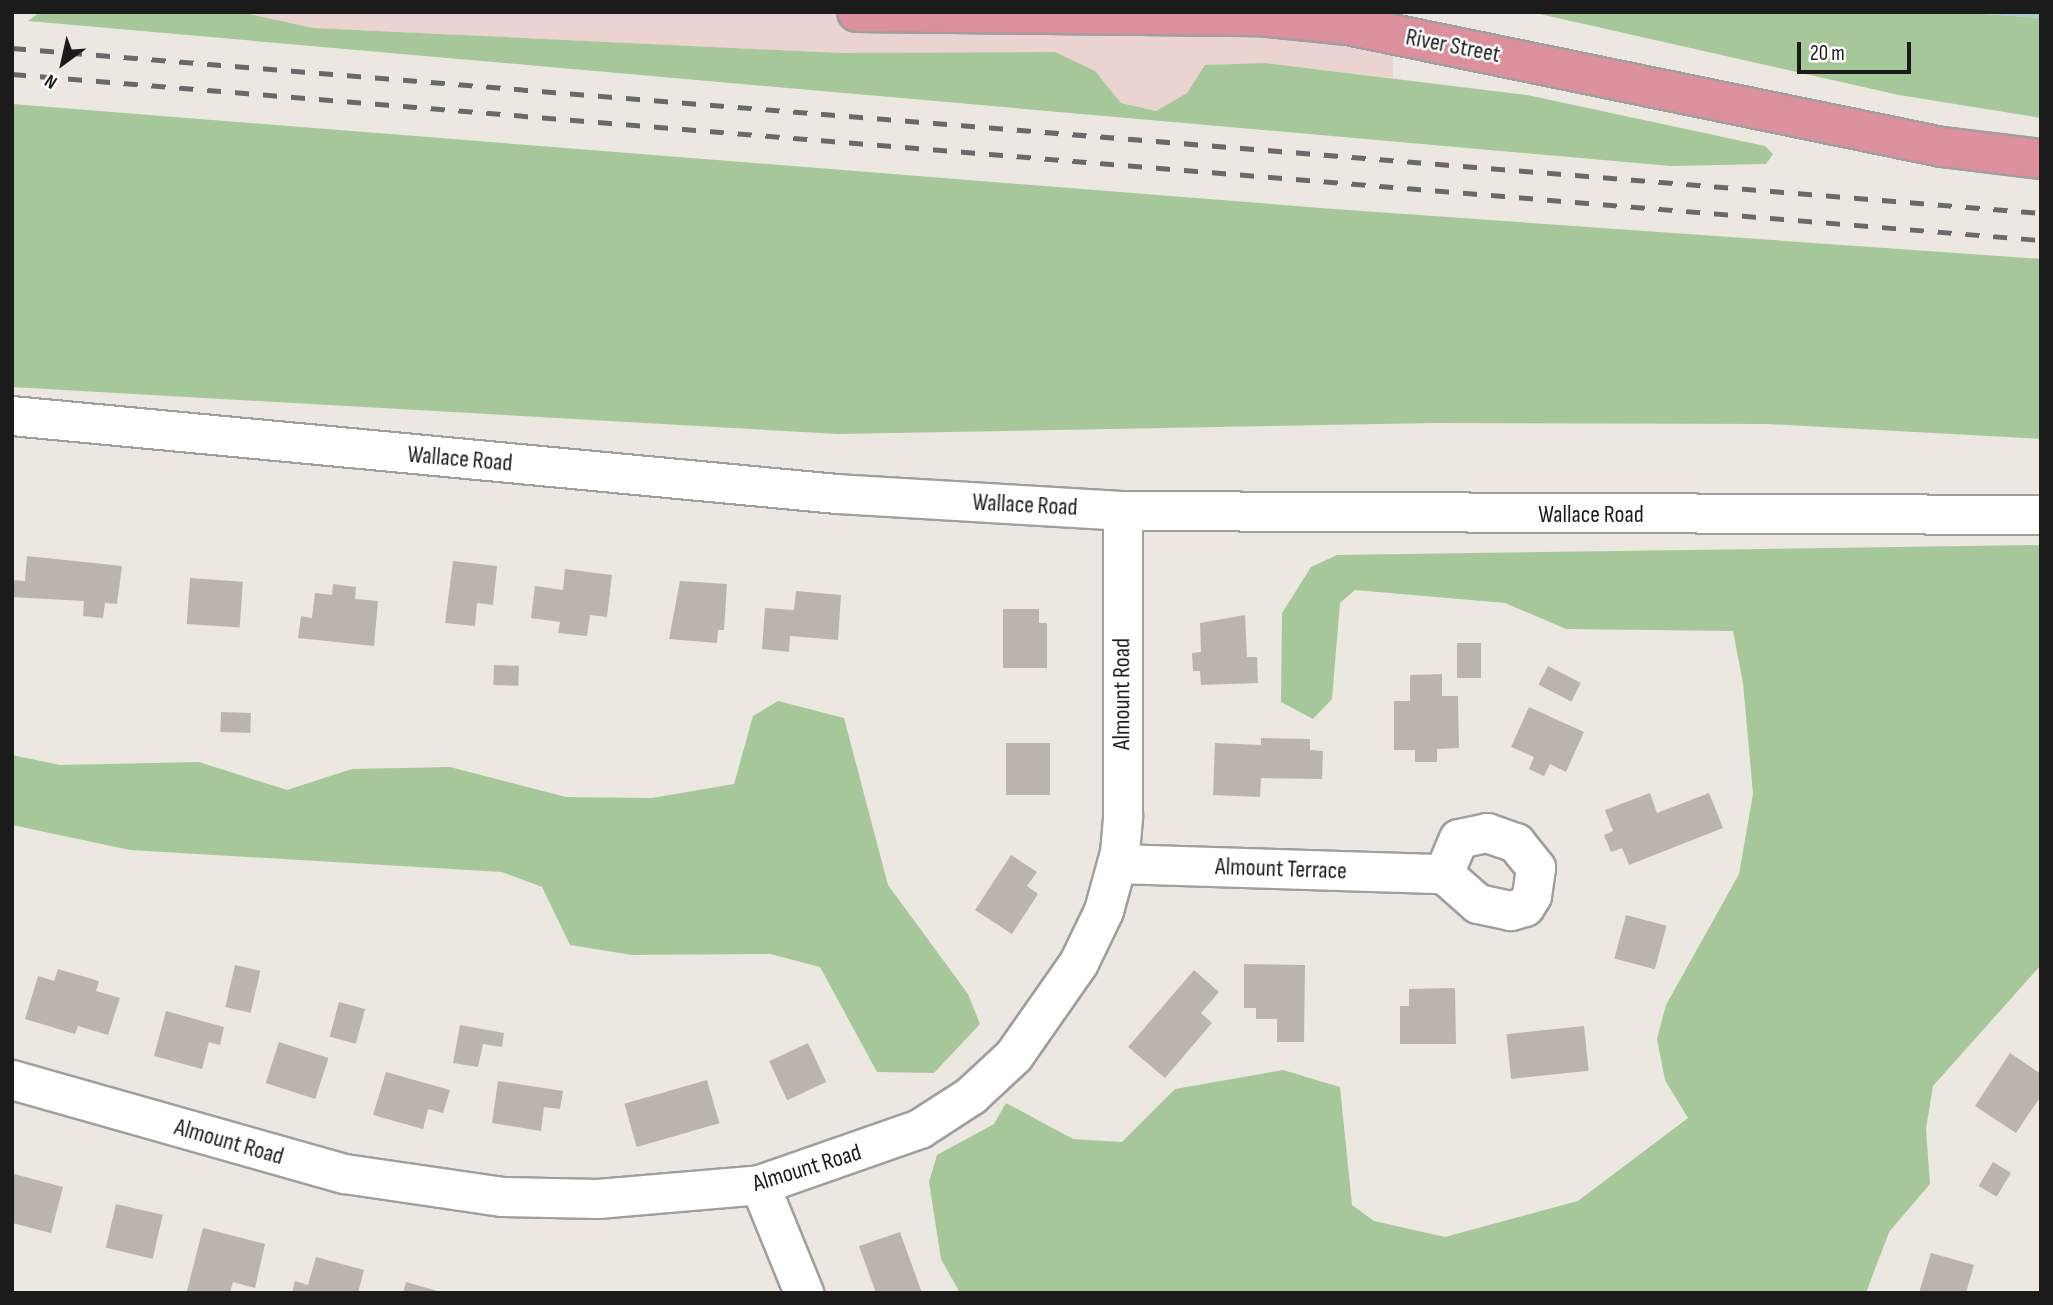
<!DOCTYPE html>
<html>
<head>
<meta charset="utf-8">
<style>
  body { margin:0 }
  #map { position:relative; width:2053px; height:1305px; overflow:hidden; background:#ece8e1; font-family:"Sofia Sans Condensed",sans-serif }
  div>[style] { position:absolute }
  .commercial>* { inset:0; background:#ebd3d1 }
  .forest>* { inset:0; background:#a6c79a }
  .water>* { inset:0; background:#a5cad5 }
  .building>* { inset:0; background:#bbb4ae; transform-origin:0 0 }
  .roads { filter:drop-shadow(2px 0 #9f9f9f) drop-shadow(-2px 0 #9f9f9f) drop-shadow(0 2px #9f9f9f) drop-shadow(0 -2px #9f9f9f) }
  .minor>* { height:38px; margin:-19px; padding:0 19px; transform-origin:19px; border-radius:19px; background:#fff }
  .highway>* { height:38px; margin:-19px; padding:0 19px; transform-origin:19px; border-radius:19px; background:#dc8f9d }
  .rail>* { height:5px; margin-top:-2.5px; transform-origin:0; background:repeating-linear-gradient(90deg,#696969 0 14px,transparent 0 28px) }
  span { translate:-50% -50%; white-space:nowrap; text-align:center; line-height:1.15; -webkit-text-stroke:5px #fff; paint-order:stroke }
  .street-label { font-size:24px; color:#1b1b1b }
  .frame { position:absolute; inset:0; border:14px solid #1b1b1b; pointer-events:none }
  .north { position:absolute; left:28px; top:28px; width:70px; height:70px; -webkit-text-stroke:5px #fff; paint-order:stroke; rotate:213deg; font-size:19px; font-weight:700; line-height:28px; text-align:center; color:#1b1b1b }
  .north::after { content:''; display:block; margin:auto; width:24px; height:32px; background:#1b1b1b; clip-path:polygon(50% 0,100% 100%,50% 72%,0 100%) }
  .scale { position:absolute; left:1797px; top:42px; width:114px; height:32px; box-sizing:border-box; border:4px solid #1b1b1b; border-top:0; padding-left:9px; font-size:21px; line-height:24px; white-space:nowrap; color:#1b1b1b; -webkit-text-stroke:5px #fff; paint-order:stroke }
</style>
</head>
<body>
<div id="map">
  <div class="commercial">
    <div style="clip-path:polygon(240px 12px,1393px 12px,1393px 78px,1265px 63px,1206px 65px,1187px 93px,1156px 111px,1121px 103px,1095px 71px,1055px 52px,840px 53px,313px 28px)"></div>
  </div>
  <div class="forest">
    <div style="clip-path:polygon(40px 12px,240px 12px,313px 28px,840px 53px,1055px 52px,1095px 71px,1121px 103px,1156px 111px,1187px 93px,1205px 65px,1265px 63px,1527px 95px,1765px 146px,1773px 154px,1766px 164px,1671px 166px,28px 21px)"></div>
    <div style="clip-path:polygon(1531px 12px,1956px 12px,2041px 18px,2041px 118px,1899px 95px)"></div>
    <div style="clip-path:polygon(12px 104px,1334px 209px,2041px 259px,2041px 439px,1768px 424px,1434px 423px,838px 434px,12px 387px)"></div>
    <div style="clip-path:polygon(2041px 545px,2041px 965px,1933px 1086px,1926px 1129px,1930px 1184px,1889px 1232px,1866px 1293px,960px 1293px,941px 1259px,929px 1182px,937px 1155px,994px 1124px,1006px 1103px,1073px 1139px,1122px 1142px,1175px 1089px,1283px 1070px,1340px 1087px,1352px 1205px,1374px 1221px,1445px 1237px,1578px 1201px,1688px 1118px,1665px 1080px,1657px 1039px,1666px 1005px,1739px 874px,1753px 794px,1743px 683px,1733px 631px,1566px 629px,1505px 603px,1355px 590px,1340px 603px,1332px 699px,1313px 719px,1281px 702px,1282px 613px,1311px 567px,1337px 555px)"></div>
    <div style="clip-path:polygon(778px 701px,844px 718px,888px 885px,968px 994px,980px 1024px,934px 1073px,877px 1072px,820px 967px,770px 954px,632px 955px,570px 945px,542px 887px,502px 872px,130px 850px,12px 825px,12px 755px,60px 765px,199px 762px,287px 790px,352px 769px,450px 767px,566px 797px,652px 798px,734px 784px,753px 716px)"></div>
  </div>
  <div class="water">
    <div style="clip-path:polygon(1956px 12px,2041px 12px,2041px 18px)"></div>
  </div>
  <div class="building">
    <div style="clip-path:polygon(27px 556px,122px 566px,117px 604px,105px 603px,103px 618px,83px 616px,84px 601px,12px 597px,12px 580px,25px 581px)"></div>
    <div style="clip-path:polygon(453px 561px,497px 566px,493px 605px,477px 603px,475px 626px,445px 623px)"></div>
    <div style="clip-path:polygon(565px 569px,612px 575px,607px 617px,590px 615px,587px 636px,558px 633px,560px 622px,531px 618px,535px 586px,563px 590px)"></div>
    <div style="left:190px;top:578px;width:53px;height:46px;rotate:4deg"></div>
    <div style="clip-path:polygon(680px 581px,727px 584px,724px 630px,718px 630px,717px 643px,669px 639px)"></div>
    <div style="clip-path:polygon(333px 584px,356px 587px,355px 599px,378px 601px,374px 646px,298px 638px,301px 616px,312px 618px,315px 593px,332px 595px)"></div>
    <div style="clip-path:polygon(796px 591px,841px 595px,838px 640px,790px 636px,789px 652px,762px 649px,765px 608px,794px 610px)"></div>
    <div style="clip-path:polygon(1003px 609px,1039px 609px,1039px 623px,1047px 623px,1047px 668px,1003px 668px)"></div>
    <div style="clip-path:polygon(1245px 615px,1247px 657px,1257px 657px,1258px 683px,1201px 685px,1200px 671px,1193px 671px,1192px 653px,1201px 652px,1200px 623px)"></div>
    <div style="left:1457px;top:643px;width:24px;height:35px"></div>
    <div style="left:494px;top:665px;width:25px;height:20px;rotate:2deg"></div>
    <div style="left:1548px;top:666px;width:37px;height:21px;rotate:27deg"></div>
    <div style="clip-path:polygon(1442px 674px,1442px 696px,1458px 696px,1459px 748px,1437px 749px,1437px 762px,1415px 762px,1415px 750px,1394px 750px,1394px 701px,1410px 701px,1410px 675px)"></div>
    <div style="clip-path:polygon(1529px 707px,1584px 732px,1566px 772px,1550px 764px,1544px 776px,1529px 769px,1534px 757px,1511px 747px)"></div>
    <div style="left:221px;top:712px;width:30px;height:20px;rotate:2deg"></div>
    <div style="clip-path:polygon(1261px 738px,1310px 739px,1310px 750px,1323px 751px,1322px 779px,1261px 778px,1260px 797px,1213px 795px,1215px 743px,1261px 745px)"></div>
    <div style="left:1006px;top:743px;width:44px;height:52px"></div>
    <div style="clip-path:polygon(1650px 793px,1657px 813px,1709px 793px,1723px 828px,1629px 865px,1622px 848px,1611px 852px,1604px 835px,1613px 831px,1605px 810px)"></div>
    <div style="clip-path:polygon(1011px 855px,1037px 872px,1027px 886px,1038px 894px,1012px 934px,975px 910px)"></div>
    <div style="left:1626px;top:915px;width:42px;height:45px;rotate:15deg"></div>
    <div style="clip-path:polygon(1244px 964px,1305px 965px,1304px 1042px,1277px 1042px,1277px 1019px,1256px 1019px,1256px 1008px,1244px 1008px)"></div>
    <div style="left:235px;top:965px;width:26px;height:43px;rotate:13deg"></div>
    <div style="clip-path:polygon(58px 969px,99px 981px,96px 991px,120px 998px,108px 1035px,78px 1026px,75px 1034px,25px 1019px,38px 976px,54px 981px)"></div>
    <div style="clip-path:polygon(1194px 970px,1219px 992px,1201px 1013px,1212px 1023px,1165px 1078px,1128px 1047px)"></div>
    <div style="clip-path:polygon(1455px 988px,1456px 1044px,1400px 1044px,1400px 1006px,1409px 1006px,1409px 989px)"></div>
    <div style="left:339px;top:1002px;width:27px;height:36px;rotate:15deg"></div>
    <div style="clip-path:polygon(166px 1011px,224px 1027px,220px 1045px,209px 1042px,202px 1069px,154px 1056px)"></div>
    <div style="clip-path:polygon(460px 1025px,504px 1033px,502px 1047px,483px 1044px,478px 1067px,453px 1063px)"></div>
    <div style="left:1584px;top:1026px;width:45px;height:78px;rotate:84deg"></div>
    <div style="left:279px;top:1042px;width:52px;height:43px;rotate:18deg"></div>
    <div style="left:808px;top:1043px;width:43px;height:43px;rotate:65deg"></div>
    <div style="clip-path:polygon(2010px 1053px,2041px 1074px,2041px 1096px,2016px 1133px,1975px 1106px)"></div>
    <div style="clip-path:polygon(386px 1072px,450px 1090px,443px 1113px,428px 1109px,423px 1129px,373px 1115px)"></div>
    <div style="left:707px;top:1080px;width:45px;height:86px;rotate:74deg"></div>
    <div style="clip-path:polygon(498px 1081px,563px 1091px,560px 1109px,544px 1107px,541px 1131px,492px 1123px)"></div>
    <div style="left:1993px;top:1162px;width:21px;height:28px;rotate:31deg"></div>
    <div style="clip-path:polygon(14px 1174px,63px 1187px,51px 1233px,12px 1223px)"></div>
    <div style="left:116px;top:1204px;width:48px;height:45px;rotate:13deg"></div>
    <div style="clip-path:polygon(203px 1228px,265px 1244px,255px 1288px,233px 1282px,230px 1293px,187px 1291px)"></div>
    <div style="clip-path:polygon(900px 1232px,922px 1293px,876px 1293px,859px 1246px)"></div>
    <div style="clip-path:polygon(1931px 1253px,1974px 1265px,1966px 1293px,1919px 1293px)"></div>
    <div style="clip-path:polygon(316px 1257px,364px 1270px,358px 1293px,292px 1293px,295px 1281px,308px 1285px)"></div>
    <div style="clip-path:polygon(406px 1282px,441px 1292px,440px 1293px,403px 1293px)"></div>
  </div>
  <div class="roads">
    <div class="minor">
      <div style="left:12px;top:416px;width:829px;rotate:5.4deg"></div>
      <div style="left:837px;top:494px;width:287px;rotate:3.4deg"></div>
      <div style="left:1123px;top:511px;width:918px;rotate:0.25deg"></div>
      <div style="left:1117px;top:864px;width:327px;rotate:1.8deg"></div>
      <div style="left:1444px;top:874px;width:38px;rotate:-67deg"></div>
      <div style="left:1459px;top:839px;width:29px;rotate:-12deg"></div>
      <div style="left:1487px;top:833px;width:31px;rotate:19deg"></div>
      <div style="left:1516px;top:843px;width:32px;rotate:51deg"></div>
      <div style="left:1536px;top:868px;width:28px;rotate:98deg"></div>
      <div style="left:1532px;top:896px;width:13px;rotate:122deg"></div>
      <div style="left:1525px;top:907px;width:15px;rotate:164deg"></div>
      <div style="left:1511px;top:911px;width:34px;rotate:-168deg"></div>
      <div style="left:1478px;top:904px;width:45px;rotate:-138.6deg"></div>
      <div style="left:12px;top:1080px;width:346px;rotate:15.8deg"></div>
      <div style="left:345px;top:1174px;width:160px;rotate:8.3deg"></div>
      <div style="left:503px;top:1197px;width:95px;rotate:1.2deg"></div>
      <div style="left:598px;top:1199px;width:163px;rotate:-4.9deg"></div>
      <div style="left:760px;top:1185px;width:170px;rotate:-19.3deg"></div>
      <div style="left:920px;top:1129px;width:61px;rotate:-32.9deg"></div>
      <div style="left:971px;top:1096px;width:59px;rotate:-42.9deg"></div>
      <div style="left:1014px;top:1056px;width:113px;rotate:-55deg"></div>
      <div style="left:1079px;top:963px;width:58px;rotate:-64.3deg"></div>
      <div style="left:1104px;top:911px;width:60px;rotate:-74.6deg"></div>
      <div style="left:1120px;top:853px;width:38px;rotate:-85deg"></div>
      <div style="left:1123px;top:815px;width:304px;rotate:-90deg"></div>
      <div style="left:760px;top:1185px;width:117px;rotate:67.8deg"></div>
    </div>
    <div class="highway">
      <div style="left:857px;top:12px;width:402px;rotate:0.6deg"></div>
      <div style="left:1259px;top:16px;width:89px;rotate:5.8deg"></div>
      <div style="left:1348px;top:25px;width:606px;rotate:11.61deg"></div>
      <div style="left:1942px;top:147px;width:100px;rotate:6.9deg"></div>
    </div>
  </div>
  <div class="rail">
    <div style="left:12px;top:48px;width:2036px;rotate:4.65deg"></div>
    <div style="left:12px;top:74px;width:2036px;rotate:4.68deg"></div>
  </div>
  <div class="street-label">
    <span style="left:1453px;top:46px;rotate:11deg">River Street</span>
    <span style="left:460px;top:459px;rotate:5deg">Wallace Road</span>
    <span style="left:1025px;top:505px;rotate:3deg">Wallace Road</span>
    <span style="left:1591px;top:515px">Wallace Road</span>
    <span style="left:1122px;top:694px;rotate:-90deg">Almount Road</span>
    <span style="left:1281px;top:869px;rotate:2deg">Almount Terrace</span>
    <span style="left:229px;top:1142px;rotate:16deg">Almount Road</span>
    <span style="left:807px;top:1168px;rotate:-17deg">Almount Road</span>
  </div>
  <div class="frame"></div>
  <div class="north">N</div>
  <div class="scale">20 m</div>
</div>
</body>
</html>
